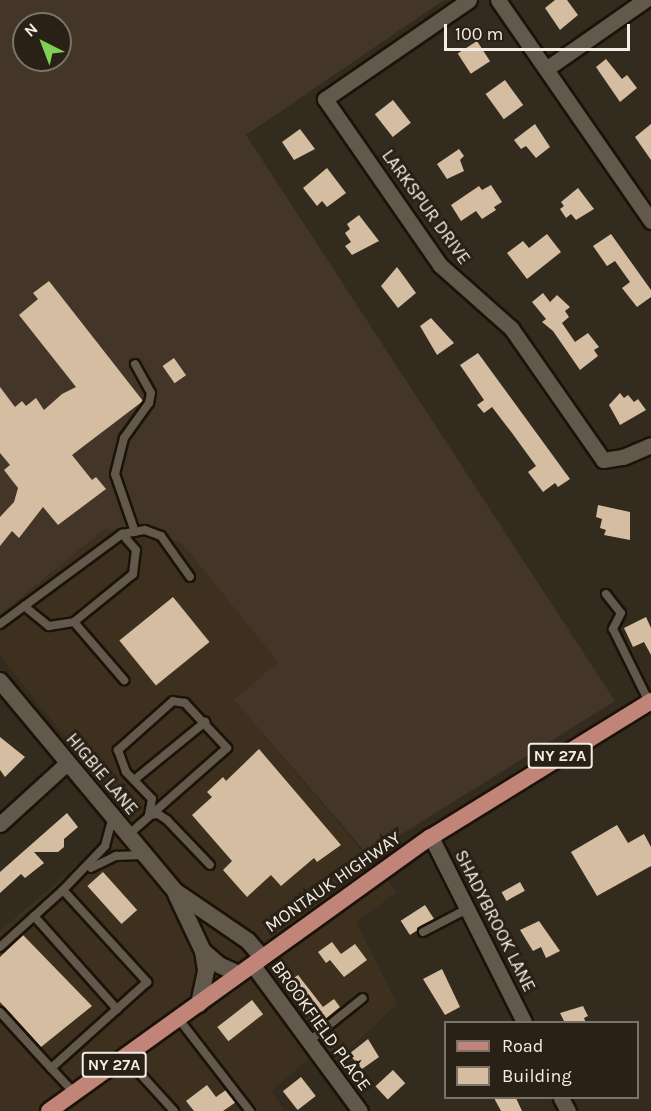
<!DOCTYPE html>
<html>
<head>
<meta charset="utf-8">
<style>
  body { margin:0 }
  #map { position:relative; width:651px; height:1111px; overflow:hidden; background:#342b1f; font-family:Karla,sans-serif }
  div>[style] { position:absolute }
  .built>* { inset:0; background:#3e301f }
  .education>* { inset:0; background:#433528 }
  .building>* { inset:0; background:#d4bda1; transform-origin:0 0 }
  .roads { filter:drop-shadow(2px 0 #1b1308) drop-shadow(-2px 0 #1b1308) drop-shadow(0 2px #1b1308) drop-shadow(0 -2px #1b1308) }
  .service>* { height:8px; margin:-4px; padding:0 4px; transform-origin:4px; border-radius:4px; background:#62584b }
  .minor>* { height:15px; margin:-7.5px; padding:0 7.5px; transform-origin:7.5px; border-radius:7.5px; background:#62584b }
  .secondary>* { height:16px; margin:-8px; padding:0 8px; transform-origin:8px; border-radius:8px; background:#62584b }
  .primary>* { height:16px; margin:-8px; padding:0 8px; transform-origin:8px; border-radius:8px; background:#c08479 }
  span { translate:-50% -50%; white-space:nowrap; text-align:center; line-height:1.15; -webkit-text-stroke:6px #2a2116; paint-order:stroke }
  .shield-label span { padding:2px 4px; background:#2a2116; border:2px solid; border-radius:4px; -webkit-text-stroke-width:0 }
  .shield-label { font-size:16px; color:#f4ede6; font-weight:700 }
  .street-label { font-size:18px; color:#f4ede6 }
  .legend { position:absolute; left:444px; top:1021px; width:195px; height:78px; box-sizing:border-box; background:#2a2116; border:2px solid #7b7369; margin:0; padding:8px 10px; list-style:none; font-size:18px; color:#f4ede6 }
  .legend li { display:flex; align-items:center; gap:12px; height:30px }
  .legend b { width:30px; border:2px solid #7b7369 }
  .north { position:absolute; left:12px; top:12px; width:60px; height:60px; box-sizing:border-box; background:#2a2116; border:2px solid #7b7369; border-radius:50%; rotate:318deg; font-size:16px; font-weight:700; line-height:24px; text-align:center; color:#f4ede6 }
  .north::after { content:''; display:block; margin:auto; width:21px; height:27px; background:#7dd154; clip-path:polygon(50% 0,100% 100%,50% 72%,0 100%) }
  .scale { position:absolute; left:444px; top:24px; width:186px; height:27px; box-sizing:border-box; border:3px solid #f4ede6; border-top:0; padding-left:8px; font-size:18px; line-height:21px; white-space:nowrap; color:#f4ede6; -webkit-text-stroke:4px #2a2116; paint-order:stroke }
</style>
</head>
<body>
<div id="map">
  <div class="built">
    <div style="clip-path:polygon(105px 529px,181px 542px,279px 662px,234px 700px,397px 892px,356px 922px,397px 1004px,332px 1065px,320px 1049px,271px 1091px,285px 1111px,0 1111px,0 931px,135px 815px,99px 779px,0 656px,0 615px)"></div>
  </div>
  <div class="education">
    <div style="clip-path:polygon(evenodd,0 0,444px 0,246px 135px,615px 701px,368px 855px,234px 700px,278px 662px,181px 542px,105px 529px,0 615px,0 0,24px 24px,60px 24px,60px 60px,24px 60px,24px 24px)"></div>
  </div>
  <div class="building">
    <div style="clip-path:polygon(555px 0,567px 0,578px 15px,560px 30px,545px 8px)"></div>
    <div style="left:477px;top:41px;width:24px;height:23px;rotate:57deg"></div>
    <div style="clip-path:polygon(606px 59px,622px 79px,627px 75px,637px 88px,620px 102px,596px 67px)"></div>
    <div style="left:505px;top:80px;width:31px;height:24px;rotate:54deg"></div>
    <div style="left:393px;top:100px;width:29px;height:23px;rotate:52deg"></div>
    <div style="clip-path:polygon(535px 124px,550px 147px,536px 158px,526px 146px,521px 149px,514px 140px)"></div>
    <div style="clip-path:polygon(651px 124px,651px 160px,635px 137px)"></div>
    <div style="clip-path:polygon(300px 129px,315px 149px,294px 160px,282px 142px)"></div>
    <div style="clip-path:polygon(459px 149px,464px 156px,460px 160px,464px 171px,447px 179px,437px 164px)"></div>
    <div style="clip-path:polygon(327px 168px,346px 193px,327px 207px,322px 201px,317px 206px,303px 188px)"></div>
    <div style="clip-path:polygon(491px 185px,502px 202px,494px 207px,496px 210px,482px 219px,476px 211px,461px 221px,451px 205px,479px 186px,482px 190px)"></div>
    <div style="clip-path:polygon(578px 188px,594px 209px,576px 220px,571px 214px,566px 218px,560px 209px,564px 206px,561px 202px)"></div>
    <div style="clip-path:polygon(359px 215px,379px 241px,352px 255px,345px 246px,351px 242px,345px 233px,350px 229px,347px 224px)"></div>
    <div style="clip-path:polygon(547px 234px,561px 252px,527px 279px,507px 253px,523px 241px,529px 248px)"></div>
    <div style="clip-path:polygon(611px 234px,651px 290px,651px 297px,637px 307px,622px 288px,630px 282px,615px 261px,607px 266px,593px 246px)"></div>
    <div style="clip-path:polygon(397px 267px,416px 293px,398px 308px,381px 286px)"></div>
    <div style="clip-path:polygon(49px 281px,143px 401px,72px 455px,92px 480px,96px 477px,106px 489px,58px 525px,43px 507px,19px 538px,12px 531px,0 546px,0 517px,14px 502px,18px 488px,4px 470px,10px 465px,0 453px,0 387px,15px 407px,22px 401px,26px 406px,36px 398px,44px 410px,62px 394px,76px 387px,19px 315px,38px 299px,33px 293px)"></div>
    <div style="clip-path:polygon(543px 293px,550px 302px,557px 295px,570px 307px,565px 311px,569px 317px,562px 323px,575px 342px,588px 333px,599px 347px,594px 350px,598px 356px,580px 370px,553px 331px,542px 322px,546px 319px,532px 302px)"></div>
    <div style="clip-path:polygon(431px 318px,454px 343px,437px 355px,420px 326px)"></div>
    <div style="clip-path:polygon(478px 353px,570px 479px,558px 487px,555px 483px,543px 492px,528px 472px,536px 466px,512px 433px,492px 407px,484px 413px,477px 405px,484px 400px,460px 365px)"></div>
    <div style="left:174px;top:358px;width:21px;height:14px;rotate:55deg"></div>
    <div style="clip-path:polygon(620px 393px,624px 398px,628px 395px,634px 402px,638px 399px,646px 410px,620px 425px,609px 405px)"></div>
    <div style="clip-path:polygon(598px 505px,630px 512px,630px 540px,604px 535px,606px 530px,600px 528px,602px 519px,596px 517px)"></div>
    <div style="left:173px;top:597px;width:58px;height:69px;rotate:51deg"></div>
    <div style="clip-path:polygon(646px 617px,651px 628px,651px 655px,644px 642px,633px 647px,624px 628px)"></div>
    <div style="clip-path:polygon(0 737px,25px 757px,5px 777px,0 770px)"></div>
    <div style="clip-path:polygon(259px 749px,341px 845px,317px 862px,314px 858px,281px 886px,271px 875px,247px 897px,223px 870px,232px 861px,192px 815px,212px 797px,207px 792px,223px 777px,226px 781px)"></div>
    <div style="clip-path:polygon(67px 813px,78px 827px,64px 839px,64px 847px,58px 852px,34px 852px,44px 863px,25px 878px,21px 874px,0 893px,0 872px)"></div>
    <div style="clip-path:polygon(617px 825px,628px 843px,644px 834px,651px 847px,651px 866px,597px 896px,571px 852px)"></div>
    <div style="left:103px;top:872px;width:51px;height:21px;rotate:48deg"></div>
    <div style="left:520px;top:882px;width:10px;height:21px;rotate:61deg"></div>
    <div style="left:425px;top:905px;width:17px;height:29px;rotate:57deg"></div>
    <div style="clip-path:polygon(539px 921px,560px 951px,546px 958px,541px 947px,533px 951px,520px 930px)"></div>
    <div style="clip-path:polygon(23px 935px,92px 1006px,41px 1047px,0 1002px,0 957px)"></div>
    <div style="clip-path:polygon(332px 942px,341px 954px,355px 944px,367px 960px,344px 977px,330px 960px,326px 963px,318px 952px)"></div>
    <div style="clip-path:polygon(442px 969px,460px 1007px,445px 1015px,423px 979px)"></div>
    <div style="clip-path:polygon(298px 975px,323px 1007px,334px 999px,340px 1007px,318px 1025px,286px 984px)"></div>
    <div style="left:252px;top:1000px;width:18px;height:44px;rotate:52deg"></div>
    <div style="clip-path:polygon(583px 1006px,588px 1016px,584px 1018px,586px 1023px,565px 1023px,560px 1013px)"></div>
    <div style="clip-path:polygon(368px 1039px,379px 1057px,362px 1069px,349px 1054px)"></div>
    <div style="left:393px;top:1070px;width:18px;height:24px;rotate:47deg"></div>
    <div style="left:301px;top:1077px;width:24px;height:23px;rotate:52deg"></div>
    <div style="clip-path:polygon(207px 1085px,216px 1097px,226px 1090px,236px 1102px,223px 1111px,194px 1111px,186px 1101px)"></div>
    <div style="clip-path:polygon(494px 1098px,516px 1098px,522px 1111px,501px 1111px)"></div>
  </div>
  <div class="roads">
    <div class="service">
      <div style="left:135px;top:532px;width:61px;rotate:-109deg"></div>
      <div style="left:115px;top:474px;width:37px;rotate:-76deg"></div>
      <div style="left:124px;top:438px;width:43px;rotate:-54.5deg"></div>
      <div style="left:149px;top:403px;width:10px;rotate:-79deg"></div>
      <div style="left:151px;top:393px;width:33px;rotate:-119deg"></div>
      <div style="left:606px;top:594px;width:24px;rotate:52deg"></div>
      <div style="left:621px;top:613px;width:18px;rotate:117deg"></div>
      <div style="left:613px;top:629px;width:81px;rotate:63.7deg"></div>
      <div style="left:24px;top:606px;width:32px;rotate:39deg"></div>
      <div style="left:49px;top:626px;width:25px;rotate:-9deg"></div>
      <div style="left:74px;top:622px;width:76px;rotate:-39.1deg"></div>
      <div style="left:133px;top:574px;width:24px;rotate:-83deg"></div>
      <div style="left:136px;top:550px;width:21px;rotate:-131deg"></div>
      <div style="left:74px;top:622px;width:77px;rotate:49.2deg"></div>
      <div style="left:0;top:624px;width:152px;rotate:-36.4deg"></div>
      <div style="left:122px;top:534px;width:23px;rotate:-10deg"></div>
      <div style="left:145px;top:530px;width:17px;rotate:21deg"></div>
      <div style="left:161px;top:536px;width:50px;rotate:54.7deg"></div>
      <div style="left:134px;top:780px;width:92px;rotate:-39.2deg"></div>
      <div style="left:150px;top:815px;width:8px;rotate:-7deg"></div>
      <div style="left:158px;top:814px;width:11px;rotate:34deg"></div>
      <div style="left:167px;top:820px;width:62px;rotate:46.3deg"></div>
      <div style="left:128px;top:835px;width:132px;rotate:-41.3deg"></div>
      <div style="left:227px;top:748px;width:62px;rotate:-133deg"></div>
      <div style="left:185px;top:703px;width:12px;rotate:-171deg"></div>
      <div style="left:173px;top:701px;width:74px;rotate:138.3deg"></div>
      <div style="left:118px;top:750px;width:23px;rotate:70deg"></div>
      <div style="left:126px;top:772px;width:37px;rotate:46deg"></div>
      <div style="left:152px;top:799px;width:16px;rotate:101deg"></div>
      <div style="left:91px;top:868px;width:28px;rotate:-26deg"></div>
      <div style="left:116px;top:856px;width:26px;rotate:-2deg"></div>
      <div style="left:63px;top:890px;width:61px;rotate:-46.3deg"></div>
      <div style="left:105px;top:846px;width:28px;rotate:-75deg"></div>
      <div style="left:34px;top:916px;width:125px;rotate:48.3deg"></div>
      <div style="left:423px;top:932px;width:50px;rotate:-27.6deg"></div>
      <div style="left:0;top:947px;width:85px;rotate:-42.1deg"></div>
      <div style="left:63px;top:890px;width:125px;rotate:47.6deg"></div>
      <div style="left:147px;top:982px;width:129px;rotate:138.1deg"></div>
      <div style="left:51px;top:1068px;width:34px;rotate:47deg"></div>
      <div style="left:0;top:1012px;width:76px;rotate:47.7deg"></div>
      <div style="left:178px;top:1018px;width:118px;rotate:52.3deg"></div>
      <div style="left:308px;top:1042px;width:70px;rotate:-38.7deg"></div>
      <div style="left:125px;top:1057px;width:73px;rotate:47.8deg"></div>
    </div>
    <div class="minor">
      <div style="left:469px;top:0;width:175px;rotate:145.5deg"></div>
      <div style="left:325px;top:99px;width:202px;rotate:55.3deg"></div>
      <div style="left:440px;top:265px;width:95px;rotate:41.6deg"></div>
      <div style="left:511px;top:328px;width:161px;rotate:55.1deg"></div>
      <div style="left:603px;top:460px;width:20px;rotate:-9deg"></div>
      <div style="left:623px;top:457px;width:30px;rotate:-23deg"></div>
      <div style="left:498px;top:0;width:269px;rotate:55.3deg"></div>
      <div style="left:546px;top:69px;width:121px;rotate:-34.9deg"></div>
      <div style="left:0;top:824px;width:91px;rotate:-42.3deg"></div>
      <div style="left:431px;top:837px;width:207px;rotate:63.3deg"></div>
      <div style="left:252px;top:964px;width:182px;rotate:53.7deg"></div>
      <div style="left:561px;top:1098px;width:15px;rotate:62deg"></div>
    </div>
    <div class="secondary">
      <div style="left:0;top:681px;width:273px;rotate:50.2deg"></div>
      <div style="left:175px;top:891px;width:88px;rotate:34.4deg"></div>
      <div style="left:248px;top:941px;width:21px;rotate:49deg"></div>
      <div style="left:176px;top:894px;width:63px;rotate:64.7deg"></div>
      <div style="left:203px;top:951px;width:20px;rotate:81deg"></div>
      <div style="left:206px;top:971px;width:34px;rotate:102deg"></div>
      <div style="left:203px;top:951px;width:21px;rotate:41deg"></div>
      <div style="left:219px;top:965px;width:22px;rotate:24deg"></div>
    </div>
    <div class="primary">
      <div style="left:49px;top:1111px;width:470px;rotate:-35.7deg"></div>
      <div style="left:431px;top:837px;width:259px;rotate:-31.7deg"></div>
    </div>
  </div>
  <div class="shield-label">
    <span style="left:560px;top:756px">NY 27A</span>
    <span style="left:114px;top:1065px">NY 27A</span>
  </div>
  <div class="street-label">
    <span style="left:426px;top:207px;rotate:54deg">LARKSPUR DRIVE</span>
    <span style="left:102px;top:774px;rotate:50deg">HIGBIE LANE</span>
    <span style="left:333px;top:882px;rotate:-35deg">MONTAUK HIGHWAY</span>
    <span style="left:495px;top:921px;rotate:63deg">SHADYBROOK LANE</span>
    <span style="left:321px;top:1026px;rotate:54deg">BROOKFIELD PLACE</span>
  </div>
  <ul class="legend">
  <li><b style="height:8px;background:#c08479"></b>Road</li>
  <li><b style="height:16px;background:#d4bda1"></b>Building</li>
  </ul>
  <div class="north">N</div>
  <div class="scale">100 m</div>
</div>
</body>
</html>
